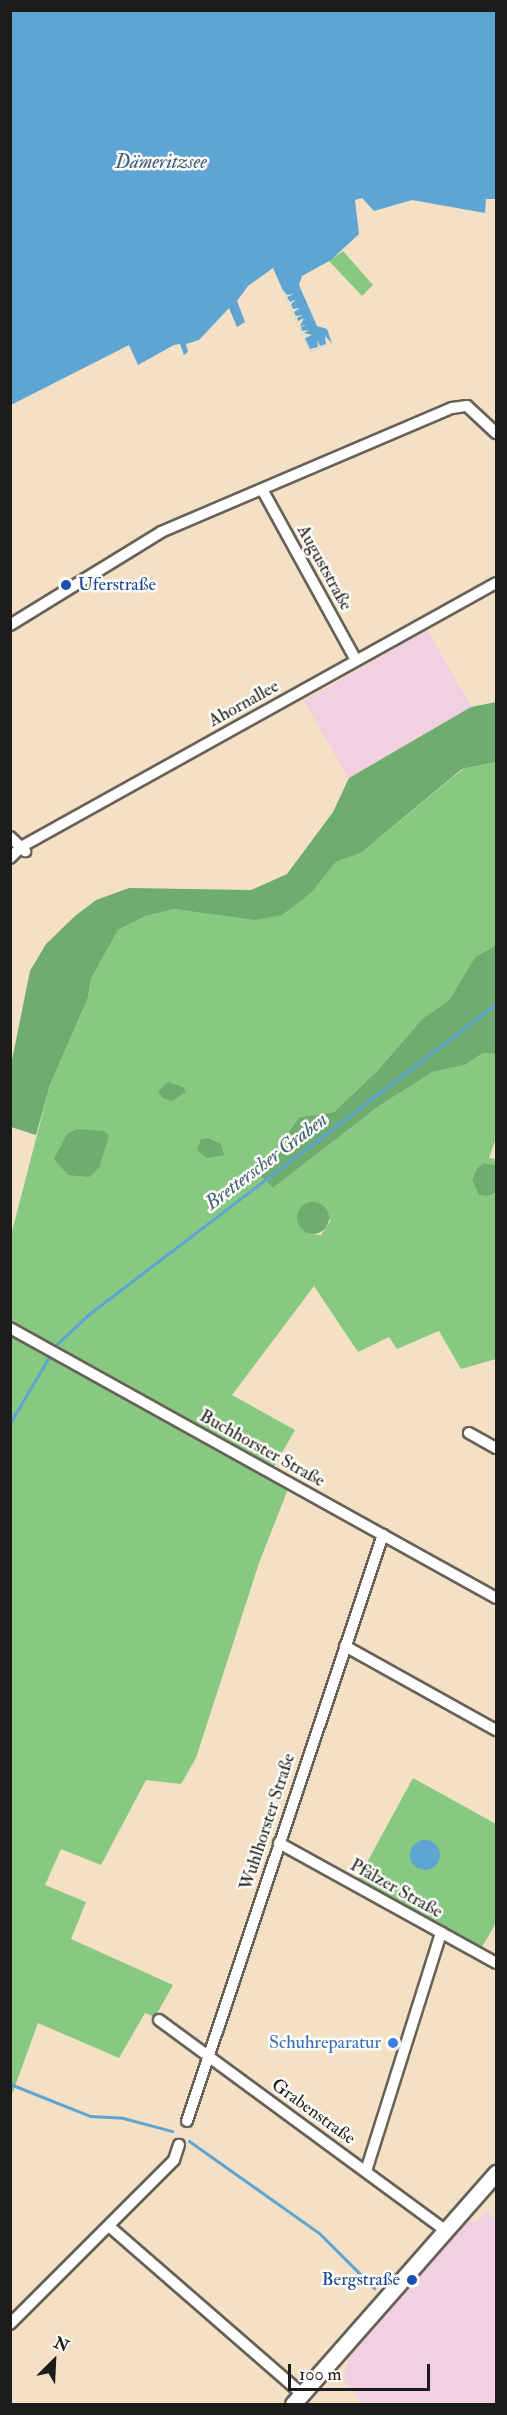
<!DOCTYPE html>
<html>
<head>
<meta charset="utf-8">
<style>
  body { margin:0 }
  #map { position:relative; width:507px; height:2415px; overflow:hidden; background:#f3e0c5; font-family:"IM FELL Double Pica",serif }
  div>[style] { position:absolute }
  .built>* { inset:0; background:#f2cfe1; transform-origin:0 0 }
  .green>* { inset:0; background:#88c981 }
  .forest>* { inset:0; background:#6ead6f }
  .round { border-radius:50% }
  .water>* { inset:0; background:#5ea5d4 }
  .pier>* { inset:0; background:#f3e0c5 }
  .stream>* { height:3px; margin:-1.5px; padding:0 1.5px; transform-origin:1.5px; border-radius:1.5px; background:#5ea5d4 }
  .roads { filter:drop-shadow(2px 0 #676157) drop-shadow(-2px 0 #676157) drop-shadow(0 2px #676157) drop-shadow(0 -2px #676157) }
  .minor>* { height:10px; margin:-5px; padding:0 5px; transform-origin:5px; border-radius:5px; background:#fff }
  .secondary>* { height:15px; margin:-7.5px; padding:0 7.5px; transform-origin:7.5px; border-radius:7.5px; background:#fff }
  .dots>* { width:16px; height:16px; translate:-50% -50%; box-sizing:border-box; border:3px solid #fdfcf7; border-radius:50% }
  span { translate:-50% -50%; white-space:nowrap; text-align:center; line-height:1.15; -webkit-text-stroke:5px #fdfcf7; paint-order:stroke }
  .street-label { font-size:18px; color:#1c1c1c }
  .transit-label { font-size:18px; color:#164399 }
  .left { translate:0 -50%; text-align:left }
  .right { translate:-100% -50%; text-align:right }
  .shop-label { font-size:18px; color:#366cbe }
  .water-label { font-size:20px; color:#3d6078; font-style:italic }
  .frame { position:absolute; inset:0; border:12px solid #1c1c1c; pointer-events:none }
  .north { position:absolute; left:24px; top:2331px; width:60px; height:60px; -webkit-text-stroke:4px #fdfcf7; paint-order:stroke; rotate:24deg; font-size:16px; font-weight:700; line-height:24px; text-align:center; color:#1c1c1c }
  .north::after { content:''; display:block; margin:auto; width:21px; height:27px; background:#1c1c1c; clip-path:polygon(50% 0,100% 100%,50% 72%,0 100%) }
  .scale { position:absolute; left:288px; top:2364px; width:142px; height:27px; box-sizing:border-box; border:3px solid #1c1c1c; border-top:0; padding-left:8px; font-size:18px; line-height:21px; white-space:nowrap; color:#1c1c1c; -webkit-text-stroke:4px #fdfcf7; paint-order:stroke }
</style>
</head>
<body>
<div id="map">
  <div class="built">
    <div style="left:427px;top:630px;width:89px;height:142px;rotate:60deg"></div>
    <div style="clip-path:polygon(486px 2211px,496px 2220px,496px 2404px,363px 2404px,344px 2380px,349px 2353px,470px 2219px,474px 2223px)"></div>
  </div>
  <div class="green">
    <div style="clip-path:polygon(343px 251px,373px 285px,362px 296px,329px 261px)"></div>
    <div style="clip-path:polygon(evenodd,496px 762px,496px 945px,475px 957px,449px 1000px,422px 1019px,378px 1070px,334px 1112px,299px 1117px,273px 1155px,253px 1169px,273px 1188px,379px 1106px,433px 1072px,465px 1065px,483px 1053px,496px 1054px,496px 1138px,489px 1158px,496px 1159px,496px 1165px,486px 1163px,477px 1168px,472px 1179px,488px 1196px,496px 1193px,496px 1359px,461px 1369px,439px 1331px,397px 1349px,389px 1337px,358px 1352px,314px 1286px,232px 1395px,295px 1430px,268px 1477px,288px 1489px,259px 1563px,196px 1758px,181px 1784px,146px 1780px,101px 1865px,61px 1849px,45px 1885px,86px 1902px,71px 1939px,173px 1985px,155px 2017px,145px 2013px,119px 2058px,38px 2023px,11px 2097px,10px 1341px,17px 1331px,11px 1327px,10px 1239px,50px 1085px,88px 998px,91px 979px,118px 930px,146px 916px,175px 909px,209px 911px,312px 892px,336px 862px,361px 853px,463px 769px,496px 762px,298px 1219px,331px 1220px,321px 1235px,309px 1234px,298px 1219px)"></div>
    <div style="clip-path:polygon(413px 1778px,496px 1824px,496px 1923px,482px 1947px,358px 1879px)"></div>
  </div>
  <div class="forest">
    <div style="clip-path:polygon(496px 702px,496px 762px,462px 769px,361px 853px,336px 862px,312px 892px,282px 915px,255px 920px,175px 909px,146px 916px,118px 930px,91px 979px,88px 998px,50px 1085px,36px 1135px,11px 1127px,11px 1065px,30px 971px,46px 944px,75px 916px,96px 900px,129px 888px,251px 890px,287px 874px,333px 812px,349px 778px,471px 707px)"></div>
    <div style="clip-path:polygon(496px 945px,496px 1054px,483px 1053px,465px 1065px,433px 1072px,379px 1106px,273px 1188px,253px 1169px,273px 1155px,299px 1117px,334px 1112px,378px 1070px,422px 1019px,449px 1000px,475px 957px)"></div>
    <div style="clip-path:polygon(168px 1082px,183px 1087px,186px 1092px,172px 1101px,163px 1098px,158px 1091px)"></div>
    <div style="clip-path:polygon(77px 1129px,104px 1131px,109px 1136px,99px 1168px,89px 1177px,68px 1175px,54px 1159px,67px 1134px)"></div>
    <div style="clip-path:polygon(208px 1138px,221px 1144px,224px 1155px,207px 1158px,197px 1150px,201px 1139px)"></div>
    <div style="clip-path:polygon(485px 1163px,496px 1165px,496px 1193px,488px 1196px,479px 1195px,472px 1179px,477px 1168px)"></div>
    <div class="round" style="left:297px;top:1202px;width:32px;height:32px"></div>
  </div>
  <div class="water">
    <div style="clip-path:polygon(11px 11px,496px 11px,496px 199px,486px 199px,485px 213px,412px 200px,374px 211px,362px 198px,355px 200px,359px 234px,331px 260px,302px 276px,299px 285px,317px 326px,327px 329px,332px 343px,310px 352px,273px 268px,248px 286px,237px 301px,245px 322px,237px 327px,229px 308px,199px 340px,186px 344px,188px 352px,184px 355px,180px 344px,174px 345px,138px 365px,129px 345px,11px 405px)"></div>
    <div class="round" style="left:410px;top:1840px;width:30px;height:30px"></div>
  </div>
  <div class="pier">
    <div style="clip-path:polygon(282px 289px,287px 295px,294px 294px,287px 297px,290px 302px,296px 300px,291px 304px,293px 309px,300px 308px,294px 312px,296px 316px,303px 315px,297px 318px,298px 321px,304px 318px,300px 326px,307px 325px,301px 327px,302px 331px,309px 330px,304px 333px,312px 335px,305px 338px,310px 349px,318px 347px,317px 340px,320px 346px,326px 344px,325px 336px,332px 343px,310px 352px)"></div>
  </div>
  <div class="stream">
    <div style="left:56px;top:1345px;width:45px;rotate:-43.2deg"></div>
    <div style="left:89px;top:1314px;width:512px;rotate:-37.3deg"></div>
    <div style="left:10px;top:1423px;width:77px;rotate:-59.4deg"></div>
    <div style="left:10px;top:2084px;width:86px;rotate:21.8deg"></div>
    <div style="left:90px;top:2116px;width:33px;rotate:3deg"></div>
    <div style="left:123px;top:2118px;width:51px;rotate:14.9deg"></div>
    <div style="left:189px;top:2141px;width:159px;rotate:35.3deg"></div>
    <div style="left:319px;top:2233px;width:78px;rotate:45deg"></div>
  </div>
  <div class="roads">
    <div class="minor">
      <div style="left:263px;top:491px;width:193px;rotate:61.2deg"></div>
      <div style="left:10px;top:625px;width:177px;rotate:-31.6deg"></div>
      <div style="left:161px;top:532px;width:316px;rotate:-23.1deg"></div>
      <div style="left:452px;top:408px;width:15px;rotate:-8deg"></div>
      <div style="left:467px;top:406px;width:40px;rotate:43deg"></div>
      <div style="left:10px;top:837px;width:21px;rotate:43deg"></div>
      <div style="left:10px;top:858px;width:16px;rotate:-45deg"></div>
      <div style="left:21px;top:847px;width:543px;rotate:-29.06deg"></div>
      <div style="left:10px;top:1328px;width:556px;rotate:29.05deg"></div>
      <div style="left:469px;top:1433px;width:31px;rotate:29deg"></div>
      <div style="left:345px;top:1646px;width:173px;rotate:29.1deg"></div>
      <div style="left:279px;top:1843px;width:248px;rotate:28.9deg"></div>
      <div style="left:159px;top:2020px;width:356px;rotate:36.3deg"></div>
      <div style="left:187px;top:2121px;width:618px;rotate:-71.51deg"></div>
      <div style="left:366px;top:2171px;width:250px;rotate:-72.5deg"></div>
      <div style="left:110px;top:2227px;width:254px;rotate:41deg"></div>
      <div style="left:10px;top:2324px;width:232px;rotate:-45deg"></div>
      <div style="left:174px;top:2160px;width:16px;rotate:-72deg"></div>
    </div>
    <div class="secondary">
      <div style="left:293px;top:2404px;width:308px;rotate:-48.7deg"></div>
    </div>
  </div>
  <div class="dots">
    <div style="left:66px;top:585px;background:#1a4fb4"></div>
    <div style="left:393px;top:2043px;background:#3f7fe0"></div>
    <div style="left:412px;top:2280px;background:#1a4fb4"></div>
  </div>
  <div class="street-label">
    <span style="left:324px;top:568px;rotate:61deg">Auguststraße</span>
    <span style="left:244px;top:704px;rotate:-29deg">Ahornallee</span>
    <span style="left:262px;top:1449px;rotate:29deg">Buchhorster Straße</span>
    <span style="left:268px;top:1822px;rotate:-72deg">Wuhlhorster Straße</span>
    <span style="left:396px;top:1889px;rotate:29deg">Pfälzer Straße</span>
    <span style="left:313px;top:2112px;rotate:36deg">Grabenstraße</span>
  </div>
  <div class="transit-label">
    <span class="left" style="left:78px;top:585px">Uferstraße</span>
    <span class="right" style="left:400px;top:2280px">Bergstraße</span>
  </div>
  <div class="shop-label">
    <span class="right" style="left:381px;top:2043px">Schuhreparatur</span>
  </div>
  <div class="water-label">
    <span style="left:161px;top:161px">Dämeritzsee</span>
    <span style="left:266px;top:1161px;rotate:-37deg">Bretterscher Graben</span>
  </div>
  <div class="frame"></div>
  <div class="north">N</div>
  <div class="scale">100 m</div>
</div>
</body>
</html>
